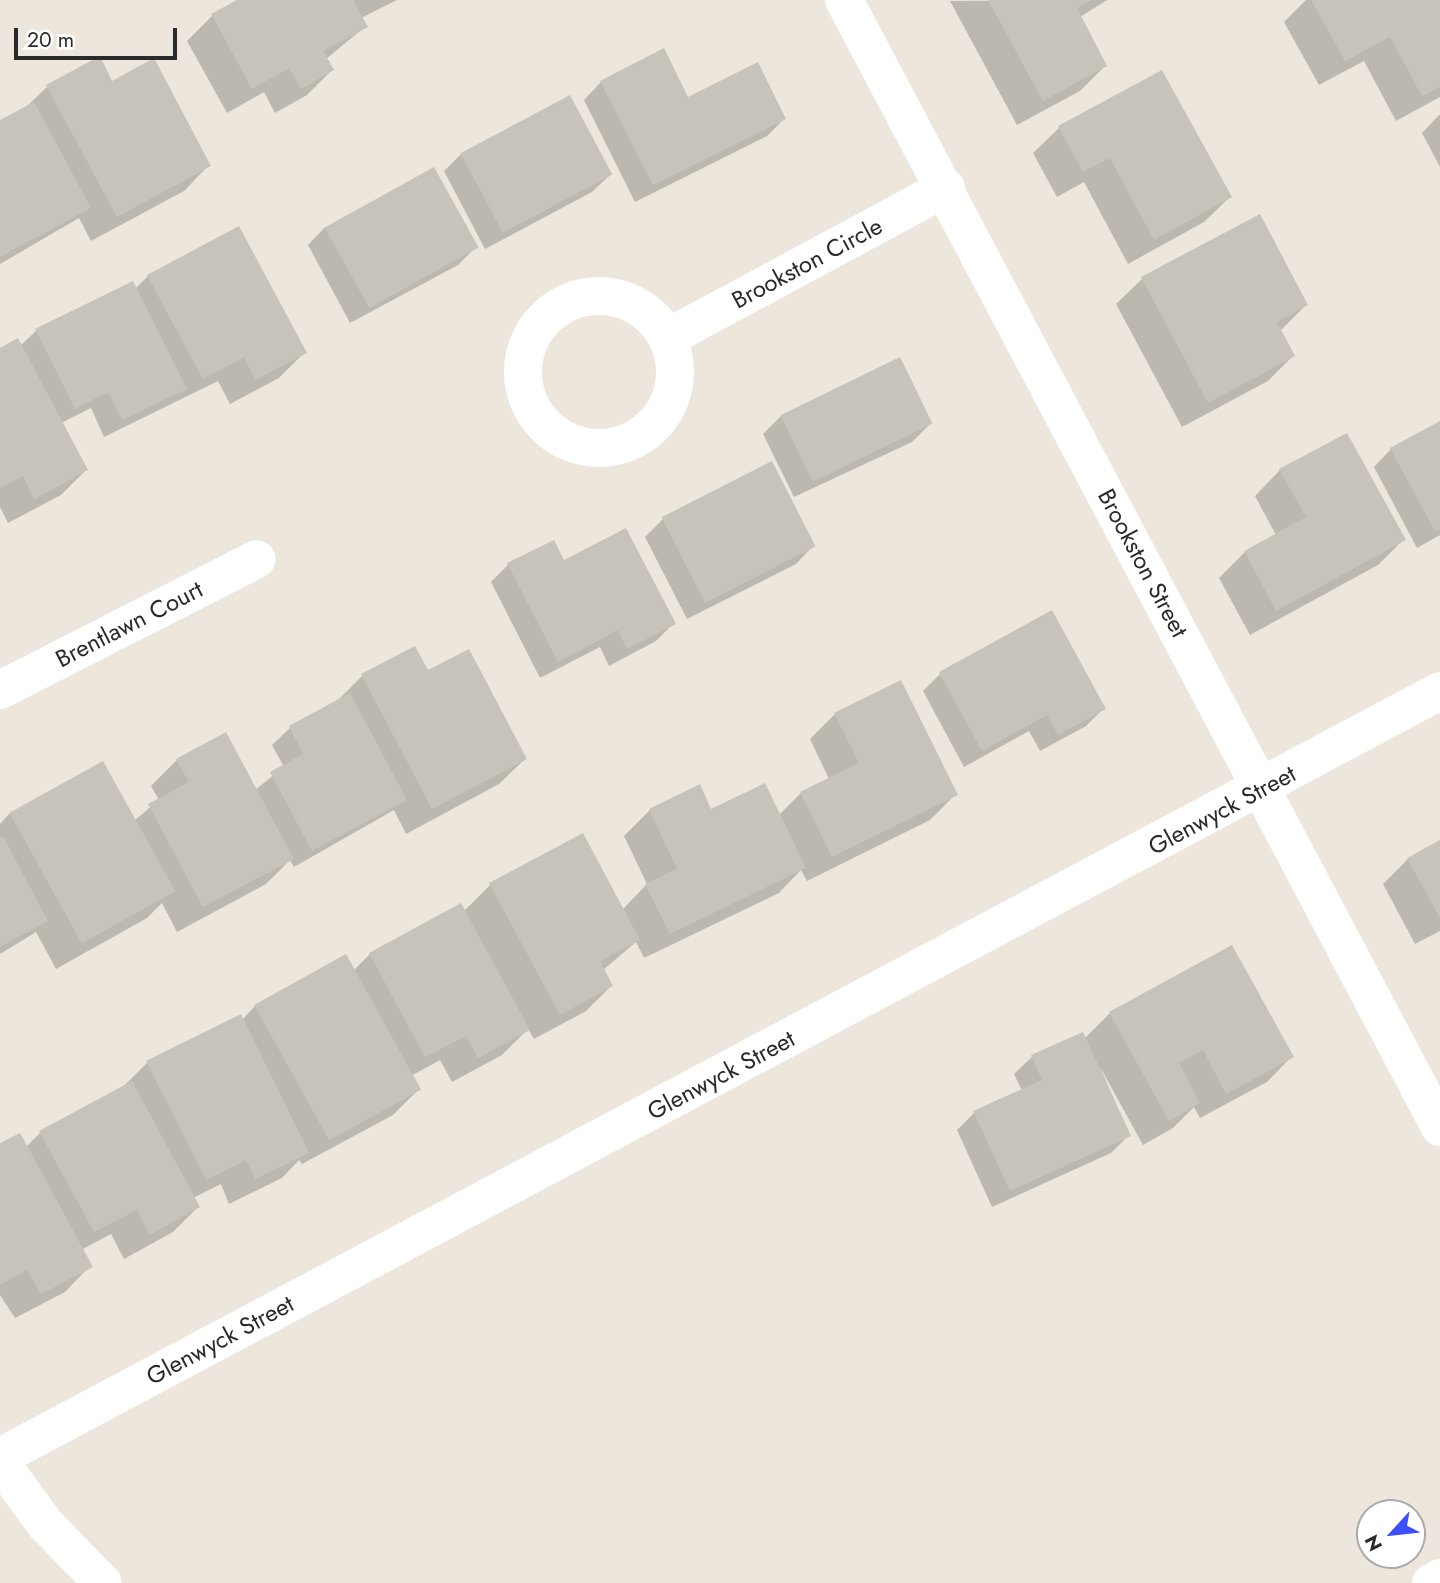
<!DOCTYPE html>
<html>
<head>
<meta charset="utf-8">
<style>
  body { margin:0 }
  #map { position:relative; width:1440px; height:1583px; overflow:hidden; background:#ece6dc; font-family:Jost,sans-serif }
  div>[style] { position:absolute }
  .shadow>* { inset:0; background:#0003 }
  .building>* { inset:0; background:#c7c3bb; transform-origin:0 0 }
  .minor>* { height:38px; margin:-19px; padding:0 19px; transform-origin:19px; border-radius:19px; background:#fff }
  .minor>.ring { margin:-19px; padding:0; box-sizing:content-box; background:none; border:38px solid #fff; border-radius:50% }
  span { translate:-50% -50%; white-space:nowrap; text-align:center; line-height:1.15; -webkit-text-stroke:5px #fff; paint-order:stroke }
  .street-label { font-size:24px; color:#2a2a2a }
  .north { position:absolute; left:1356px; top:1499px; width:70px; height:70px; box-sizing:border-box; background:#fff; border:2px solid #aaa; border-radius:50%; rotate:243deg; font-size:19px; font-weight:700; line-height:28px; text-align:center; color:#2a2a2a }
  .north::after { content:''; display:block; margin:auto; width:24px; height:32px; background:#3d4ff8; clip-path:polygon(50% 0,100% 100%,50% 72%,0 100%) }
  .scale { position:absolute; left:14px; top:28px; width:163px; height:32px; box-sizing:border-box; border:4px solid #2a2a2a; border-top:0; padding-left:9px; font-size:21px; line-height:24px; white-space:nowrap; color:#2a2a2a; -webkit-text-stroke:5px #fff; paint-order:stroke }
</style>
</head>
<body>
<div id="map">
  <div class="shadow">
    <div style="clip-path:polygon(240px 0,397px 0,361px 18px,366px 26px,326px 59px,332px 70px,307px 95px,275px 113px,264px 92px,227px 113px,187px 41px,212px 16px)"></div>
    <div style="clip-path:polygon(1107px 0,1080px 17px,1105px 66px,1080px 91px,1017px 125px,950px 1px)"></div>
    <div style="clip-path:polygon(1306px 0,1440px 0,1440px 97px,1396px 121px,1364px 61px,1319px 85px,1284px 22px)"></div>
    <div style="clip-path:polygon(99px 58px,111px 83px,209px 165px,184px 191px,91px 241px,79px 218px,0 264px,0 122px,24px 109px,47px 87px)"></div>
    <div style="clip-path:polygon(1161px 72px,1230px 197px,1204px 222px,1128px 264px,1084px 182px,1057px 197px,1033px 153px,1059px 128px)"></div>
    <div style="clip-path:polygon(601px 82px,687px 100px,784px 119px,767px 136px,635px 202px,584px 100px)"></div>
    <div style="clip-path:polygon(1439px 115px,1440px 115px,1440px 167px,1422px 133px)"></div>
    <div style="clip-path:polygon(461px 154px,610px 175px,592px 192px,485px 249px,444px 171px)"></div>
    <div style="clip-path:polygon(1259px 216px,1306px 305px,1280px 331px,1293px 356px,1268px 381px,1182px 427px,1116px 304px,1142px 279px)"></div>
    <div style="clip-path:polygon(325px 227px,475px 248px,458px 265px,350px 323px,308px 245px)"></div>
    <div style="clip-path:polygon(148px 276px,305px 352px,279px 378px,230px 404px,218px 381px,104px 437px,91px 408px,61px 423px,86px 470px,61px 495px,8px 523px,0 507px,0 350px,20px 346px,36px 331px,135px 289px)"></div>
    <div style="clip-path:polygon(781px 416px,930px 424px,912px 442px,794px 497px,763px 434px)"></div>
    <div style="clip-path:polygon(1440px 423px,1440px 535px,1417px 548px,1374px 467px,1391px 449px)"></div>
    <div style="clip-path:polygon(1280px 470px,1403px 540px,1378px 565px,1250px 635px,1219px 578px,1245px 552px,1276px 535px,1255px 496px)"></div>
    <div style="clip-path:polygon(663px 519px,813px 546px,796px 564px,687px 619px,645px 537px)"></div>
    <div style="clip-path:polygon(564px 562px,674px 623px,656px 641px,609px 666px,600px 647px,540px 678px,491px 582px,508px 565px)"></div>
    <div style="clip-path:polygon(427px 673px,525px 759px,499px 784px,406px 834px,394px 810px,294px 867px,290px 860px,266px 884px,177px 932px,162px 903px,147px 918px,56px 969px,36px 932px,0 954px,0 824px,10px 813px,134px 821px,159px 800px,151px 786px,177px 760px,255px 790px,284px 767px,272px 745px,290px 728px,337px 701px,362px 676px)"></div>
    <div style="clip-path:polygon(940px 674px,1104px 708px,1086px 726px,1040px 751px,1029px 731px,964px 767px,923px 691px)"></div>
    <div style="clip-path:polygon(835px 714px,956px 794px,930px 820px,807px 881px,801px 870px,779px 893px,644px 958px,636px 942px,603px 970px,611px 986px,586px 1011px,534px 1039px,528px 1029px,502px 1055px,452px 1082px,440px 1060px,411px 1076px,418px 1090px,393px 1115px,302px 1164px,299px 1160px,282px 1178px,229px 1204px,221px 1184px,193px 1198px,198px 1207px,173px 1232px,124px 1259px,111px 1234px,81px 1250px,90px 1266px,65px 1292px,15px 1318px,0 1295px,0 1145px,26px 1147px,41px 1132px,121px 1089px,147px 1063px,242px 1020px,255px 1006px,353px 971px,370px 954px,464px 911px,491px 884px,622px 910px,647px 884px,624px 836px,650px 810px,779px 815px,801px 793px,829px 779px,810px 739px)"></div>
    <div style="clip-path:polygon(1440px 842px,1440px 931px,1415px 944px,1383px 884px,1408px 859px)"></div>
    <div style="clip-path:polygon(1110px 1013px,1292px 1056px,1267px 1082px,1200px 1118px,1194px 1107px,1173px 1128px,1143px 1145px,1100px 1067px,1129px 1135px,1111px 1153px,992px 1207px,957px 1130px,974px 1113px,1022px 1091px,1014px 1074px,1032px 1057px,1084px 1039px)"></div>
  </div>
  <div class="building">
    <div style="clip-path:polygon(237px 0,353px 0,368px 27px,323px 51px,334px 70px,301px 89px,289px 68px,252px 89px,211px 14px)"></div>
    <div style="clip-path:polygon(988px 0,1092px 0,1077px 8px,1107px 66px,1043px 101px)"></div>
    <div style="clip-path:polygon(1311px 0,1440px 0,1440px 87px,1422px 96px,1390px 37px,1345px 61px)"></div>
    <div style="clip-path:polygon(664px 48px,688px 97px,758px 62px,786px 119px,653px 185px,600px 81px)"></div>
    <div style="clip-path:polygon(100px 56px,112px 81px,154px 58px,211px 166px,117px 217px,46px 85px)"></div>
    <div style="clip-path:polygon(1162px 70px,1232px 197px,1154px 240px,1110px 158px,1083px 172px,1058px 126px)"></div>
    <div style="left:570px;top:95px;width:90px;height:124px;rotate:62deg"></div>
    <div style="clip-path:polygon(34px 102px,91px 208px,0 257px,0 120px)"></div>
    <div style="left:434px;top:167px;width:92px;height:125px;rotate:61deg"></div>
    <div style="clip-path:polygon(1260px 214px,1308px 305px,1277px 322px,1295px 356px,1208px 403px,1141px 277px)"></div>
    <div style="clip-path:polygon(239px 226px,307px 353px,255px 380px,244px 357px,203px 379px,147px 275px)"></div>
    <div style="clip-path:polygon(133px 281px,187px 389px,122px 420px,108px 392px,75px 409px,35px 329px)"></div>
    <div style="clip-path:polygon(18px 338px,88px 470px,34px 499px,23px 476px,0 488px,0 348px)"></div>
    <div style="left:900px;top:357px;width:74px;height:133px;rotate:64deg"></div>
    <div style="clip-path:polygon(1440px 421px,1440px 529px,1435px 531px,1390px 448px)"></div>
    <div style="clip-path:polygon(1347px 433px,1406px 540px,1276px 611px,1244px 551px,1306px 517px,1279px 469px)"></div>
    <div style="left:772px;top:461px;width:96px;height:124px;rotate:63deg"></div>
    <div style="clip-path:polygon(626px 528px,676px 624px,627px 649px,618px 630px,558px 662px,507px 563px,554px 540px,564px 560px)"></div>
    <div style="clip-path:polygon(1052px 610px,1106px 709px,1058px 735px,1047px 715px,982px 751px,939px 672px)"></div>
    <div style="clip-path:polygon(415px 646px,428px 670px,469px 649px,527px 759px,432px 809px,361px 674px)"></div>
    <div style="clip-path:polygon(901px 680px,958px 795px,832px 857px,800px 792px,859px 763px,834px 713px)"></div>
    <div style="clip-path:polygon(350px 693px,407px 800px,312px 851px,270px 772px,303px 754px,289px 726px)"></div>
    <div style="clip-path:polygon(226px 732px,294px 859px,203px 907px,148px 804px,189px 782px,176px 759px)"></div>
    <div style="left:103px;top:761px;width:149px;height:107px;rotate:61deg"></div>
    <div style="clip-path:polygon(765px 783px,806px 868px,670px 934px,645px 884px,677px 869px,649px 809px,700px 784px,711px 809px)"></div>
    <div style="clip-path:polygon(583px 833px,640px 940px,600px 961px,613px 986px,560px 1015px,489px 883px)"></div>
    <div style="clip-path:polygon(3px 836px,48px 921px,0 947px,0 838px)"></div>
    <div style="clip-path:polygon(1440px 840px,1440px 918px,1407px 858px)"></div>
    <div style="clip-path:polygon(461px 903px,530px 1030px,478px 1058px,466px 1036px,425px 1057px,369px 953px)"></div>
    <div style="clip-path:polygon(1232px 945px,1294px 1057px,1226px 1094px,1203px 1050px,1179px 1063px,1200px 1103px,1169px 1121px,1109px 1012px)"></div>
    <div style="left:346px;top:954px;width:155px;height:105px;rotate:61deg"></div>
    <div style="clip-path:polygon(241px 1014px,309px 1153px,255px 1179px,246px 1160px,206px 1180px,146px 1061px)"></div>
    <div style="clip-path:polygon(1083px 1032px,1131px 1136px,1010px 1191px,973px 1111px,1042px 1080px,1031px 1055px)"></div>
    <div style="clip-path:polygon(132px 1081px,200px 1207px,150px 1235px,137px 1210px,94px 1232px,39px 1131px)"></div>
    <div style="clip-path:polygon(20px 1133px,93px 1267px,41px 1294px,27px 1270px,0 1285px,0 1143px)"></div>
  </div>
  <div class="minor">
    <div style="left:844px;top:0;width:1275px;rotate:62.13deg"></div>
    <div class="ring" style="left:523px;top:296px;width:114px;height:114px"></div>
    <div style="left:667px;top:338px;width:317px;rotate:-28.3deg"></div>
    <div style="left:0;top:690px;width:288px;rotate:-27deg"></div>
    <div style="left:0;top:1457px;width:1631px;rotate:-28.01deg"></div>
    <div style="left:0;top:1462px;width:78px;rotate:53.9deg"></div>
    <div style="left:46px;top:1525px;width:81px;rotate:45.5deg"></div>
    <div style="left:1431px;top:1583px;width:10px;rotate:-29deg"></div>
  </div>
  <div class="street-label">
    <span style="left:807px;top:263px;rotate:-28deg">Brookston Circle</span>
    <span style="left:1143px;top:563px;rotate:62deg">Brookston Street</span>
    <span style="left:129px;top:624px;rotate:-27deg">Brentlawn Court</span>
    <span style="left:1222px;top:810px;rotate:-28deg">Glenwyck Street</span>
    <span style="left:721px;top:1075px;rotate:-28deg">Glenwyck Street</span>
    <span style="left:220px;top:1340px;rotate:-28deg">Glenwyck Street</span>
  </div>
  <div class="north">N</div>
  <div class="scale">20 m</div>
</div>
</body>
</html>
